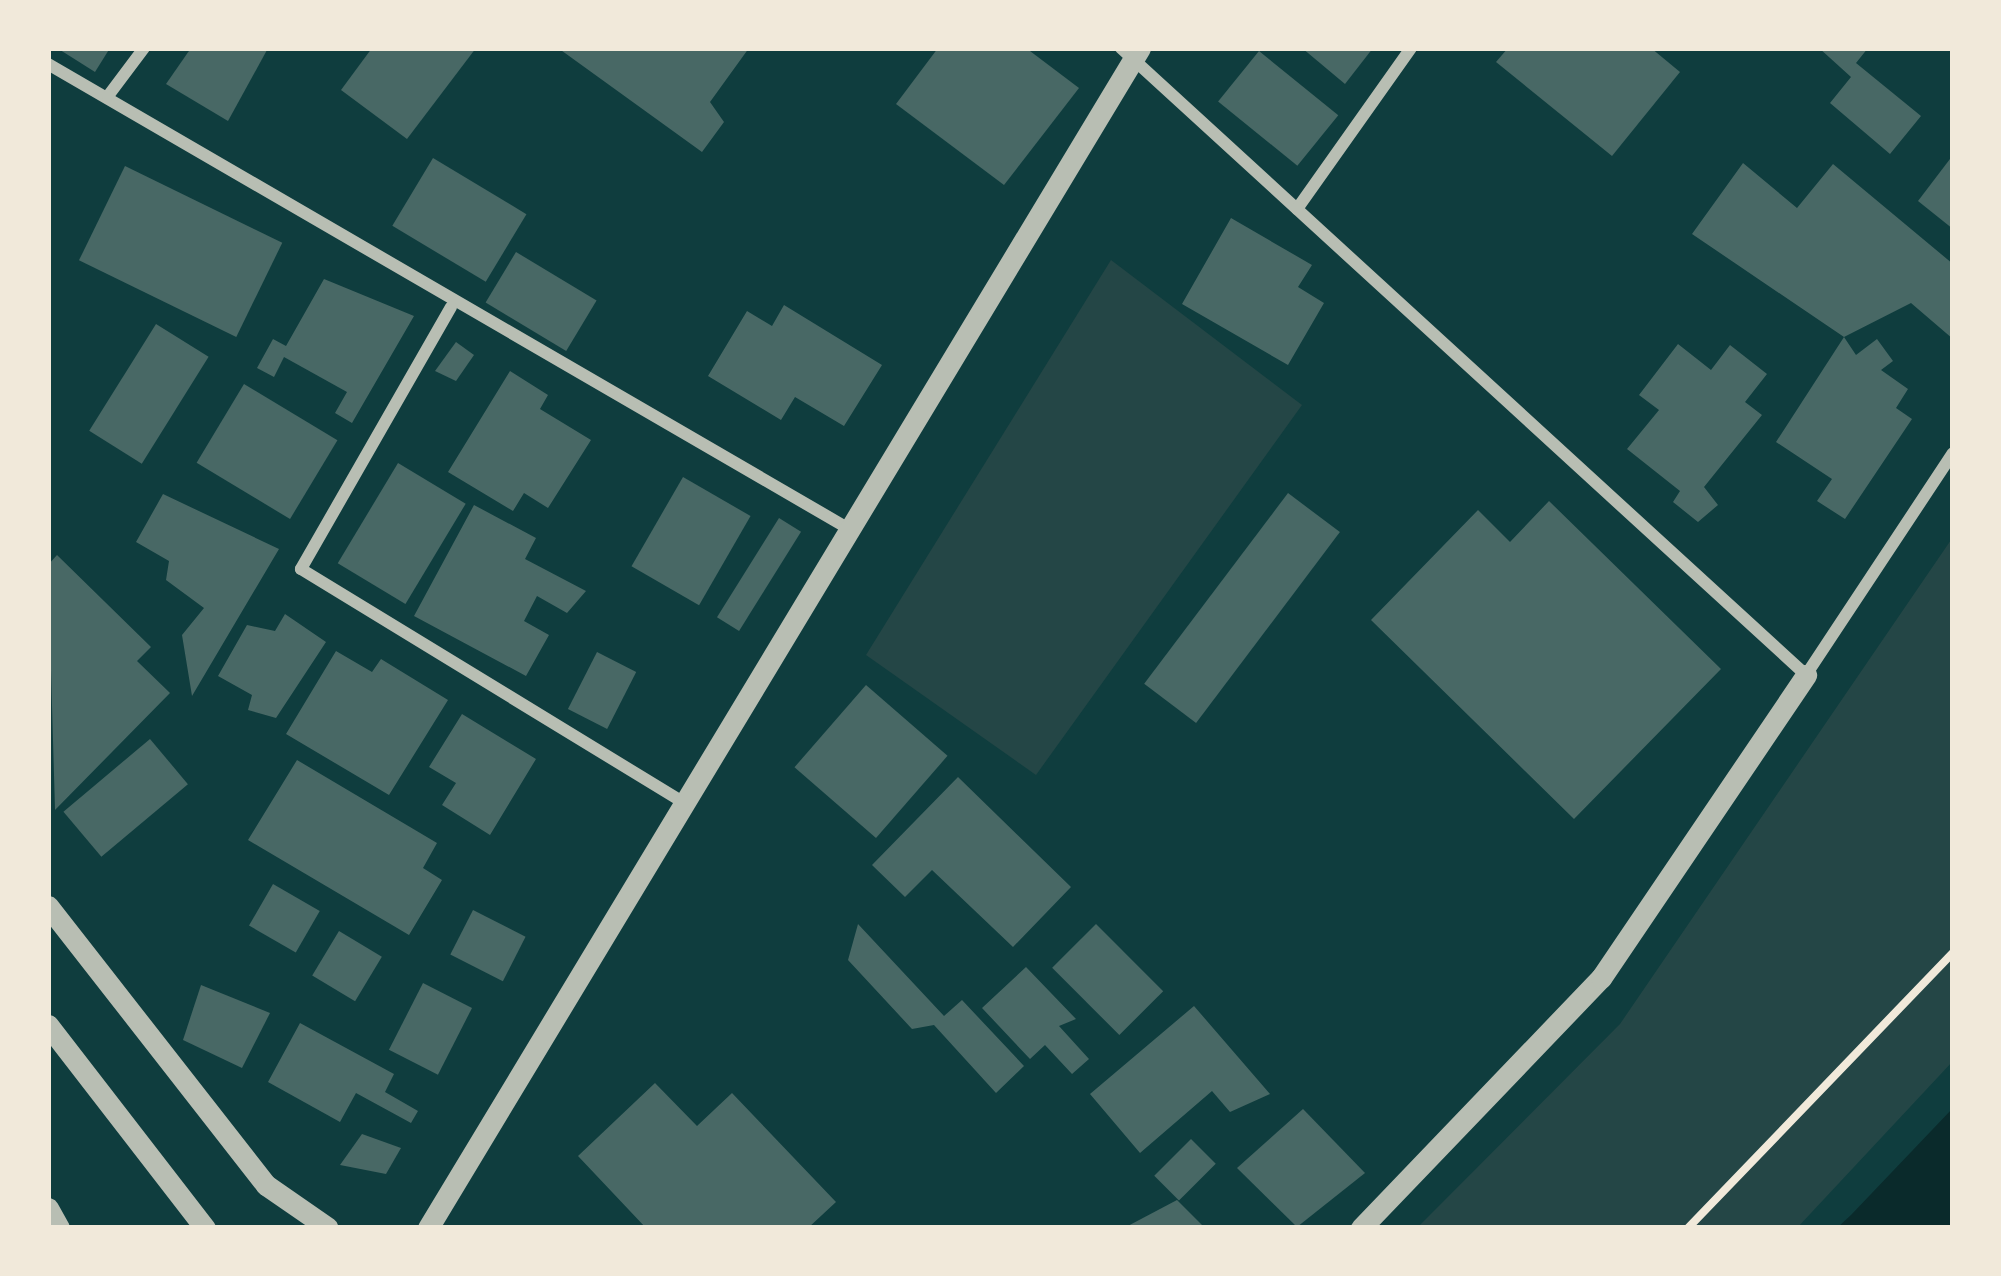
<!DOCTYPE html>
<html>
<head>
<meta charset="utf-8">
<style>
  body { margin:0 }
  #map { position:relative; width:2001px; height:1276px; overflow:hidden; background:#0f3d3e; font-family:"IBM Plex Serif",serif }
  div>[style] { position:absolute }
  .green>* { inset:0; background:#244646 }
  .water>* { inset:0; background:#0a2a2b }
  .building>* { inset:0; background:#486865; transform-origin:0 0 }
  .path>* { height:8px; margin:-4px; padding:0 4px; transform-origin:4px; border-radius:4px; background:#f1e9da }
  .minor>* { height:12px; margin:-6px; padding:0 6px; transform-origin:6px; border-radius:6px; background:#b8beb3 }
  .tertiary>* { height:21px; margin:-10.5px; padding:0 10.5px; transform-origin:10.5px; border-radius:10.5px; background:#b8beb3 }
  span { translate:-50% -50%; white-space:nowrap; text-align:center; line-height:1.15; -webkit-text-stroke:10px #f1e9da; paint-order:stroke }
  .frame { position:absolute; inset:0; border:51px solid #f1e9da; pointer-events:none }
</style>
</head>
<body>
<div id="map">
  <div class="green">
    <div style="clip-path:polygon(1111px 260px,1302px 405px,1036px 775px,866px 655px)"></div>
    <div style="clip-path:polygon(1953px 537px,1953px 1061px,1797px 1228px,1417px 1228px,1620px 1024px)"></div>
  </div>
  <div class="water">
    <div style="clip-path:polygon(1953px 1108px,1953px 1228px,1837px 1228px,1851px 1215px)"></div>
  </div>
  <div class="building">
    <div style="clip-path:polygon(57px 48px,110px 48px,95px 72px)"></div>
    <div style="clip-path:polygon(191px 48px,267px 50px,228px 121px,166px 84px)"></div>
    <div style="clip-path:polygon(372px 48px,476px 48px,407px 139px,341px 90px)"></div>
    <div style="clip-path:polygon(558px 48px,749px 48px,710px 102px,724px 122px,702px 152px)"></div>
    <div style="clip-path:polygon(938px 48px,1026px 48px,1079px 88px,1004px 185px,896px 104px)"></div>
    <div style="clip-path:polygon(1302px 48px,1373px 48px,1345px 84px)"></div>
    <div style="clip-path:polygon(1508px 48px,1651px 48px,1680px 72px,1612px 156px,1496px 62px)"></div>
    <div style="clip-path:polygon(1819px 48px,1868px 48px,1856px 63px,1921px 116px,1890px 154px,1830px 103px,1851px 77px)"></div>
    <div style="left:1259px;top:51px;width:102px;height:65px;rotate:39deg"></div>
    <div style="clip-path:polygon(1953px 155px,1953px 229px,1918px 201px)"></div>
    <div style="left:433px;top:158px;width:109px;height:79px;rotate:31deg"></div>
    <div style="clip-path:polygon(1743px 163px,1797px 208px,1833px 164px,1953px 264px,1953px 339px,1911px 303px,1844px 337px,1692px 234px)"></div>
    <div style="left:125px;top:166px;width:175px;height:105px;rotate:26deg"></div>
    <div style="clip-path:polygon(1231px 218px,1312px 265px,1298px 287px,1324px 303px,1288px 365px,1182px 304px)"></div>
    <div style="left:516px;top:252px;width:94px;height:59px;rotate:31deg"></div>
    <div style="clip-path:polygon(324px 279px,414px 316px,352px 423px,335px 413px,347px 392px,284px 357px,274px 377px,257px 368px,273px 339px,286px 346px)"></div>
    <div style="clip-path:polygon(784px 305px,882px 365px,844px 426px,795px 397px,781px 420px,708px 376px,747px 311px,772px 326px)"></div>
    <div style="left:156px;top:324px;width:62px;height:126px;rotate:32deg"></div>
    <div style="clip-path:polygon(1844px 337px,1856px 355px,1877px 339px,1893px 361px,1881px 370px,1908px 389px,1896px 408px,1912px 419px,1845px 519px,1817px 501px,1832px 479px,1776px 442px)"></div>
    <div style="clip-path:polygon(456px 342px,474px 355px,456px 381px,435px 371px)"></div>
    <div style="clip-path:polygon(1678px 344px,1711px 370px,1730px 345px,1767px 374px,1745px 402px,1762px 415px,1704px 487px,1718px 505px,1698px 522px,1673px 502px,1680px 491px,1627px 449px,1659px 410px,1639px 395px)"></div>
    <div style="clip-path:polygon(510px 371px,548px 395px,540px 409px,591px 440px,548px 508px,524px 493px,513px 511px,448px 472px)"></div>
    <div style="left:244px;top:384px;width:109px;height:92px;rotate:31deg"></div>
    <div style="left:398px;top:463px;width:79px;height:117px;rotate:31deg"></div>
    <div style="left:683px;top:477px;width:78px;height:103px;rotate:30deg"></div>
    <div style="left:1288px;top:493px;width:65px;height:239px;rotate:37deg"></div>
    <div style="clip-path:polygon(163px 494px,279px 549px,192px 696px,182px 635px,204px 608px,166px 580px,169px 561px,136px 542px)"></div>
    <div style="clip-path:polygon(1549px 501px,1721px 669px,1574px 819px,1371px 620px,1478px 510px,1510px 542px)"></div>
    <div style="clip-path:polygon(474px 505px,536px 538px,525px 559px,586px 591px,567px 613px,537px 596px,524px 621px,549px 635px,526px 676px,414px 616px)"></div>
    <div style="left:779px;top:518px;width:26px;height:117px;rotate:32deg"></div>
    <div style="clip-path:polygon(57px 555px,151px 647px,137px 661px,170px 693px,55px 810px,48px 565px)"></div>
    <div style="clip-path:polygon(285px 614px,326px 642px,276px 718px,248px 710px,252px 695px,218px 676px,247px 625px,275px 631px)"></div>
    <div style="clip-path:polygon(336px 651px,372px 672px,381px 659px,448px 700px,389px 795px,286px 734px)"></div>
    <div style="left:597px;top:652px;width:44px;height:64px;rotate:27deg"></div>
    <div style="left:866px;top:685px;width:108px;height:109px;rotate:41deg"></div>
    <div style="clip-path:polygon(462px 714px,536px 759px,490px 835px,442px 805px,456px 783px,429px 767px)"></div>
    <div style="left:150px;top:739px;width:59px;height:113px;rotate:50deg"></div>
    <div style="clip-path:polygon(297px 760px,437px 843px,423px 868px,442px 880px,409px 935px,248px 840px)"></div>
    <div style="clip-path:polygon(958px 777px,1071px 887px,1013px 947px,932px 870px,905px 897px,872px 865px)"></div>
    <div style="left:273px;top:884px;width:54px;height:48px;rotate:30deg"></div>
    <div style="left:473px;top:910px;width:59px;height:50px;rotate:27deg"></div>
    <div style="clip-path:polygon(858px 924px,944px 1016px,962px 1000px,1024px 1066px,996px 1093px,934px 1025px,912px 1029px,848px 960px)"></div>
    <div style="left:1096px;top:924px;width:95px;height:62px;rotate:45deg"></div>
    <div style="left:339px;top:931px;width:50px;height:52px;rotate:31deg"></div>
    <div style="clip-path:polygon(1026px 967px,1076px 1019px,1059px 1026px,1089px 1059px,1072px 1074px,1045px 1045px,1030px 1059px,982px 1008px)"></div>
    <div style="left:423px;top:983px;width:55px;height:75px;rotate:27deg"></div>
    <div style="clip-path:polygon(201px 985px,270px 1013px,242px 1068px,183px 1040px)"></div>
    <div style="clip-path:polygon(1194px 1006px,1270px 1094px,1230px 1112px,1212px 1091px,1140px 1153px,1090px 1094px)"></div>
    <div style="clip-path:polygon(300px 1023px,394px 1074px,385px 1092px,418px 1111px,411px 1123px,356px 1093px,340px 1122px,268px 1082px)"></div>
    <div style="clip-path:polygon(655px 1083px,697px 1126px,732px 1093px,836px 1202px,808px 1228px,646px 1228px,578px 1156px)"></div>
    <div style="clip-path:polygon(1303px 1109px,1365px 1173px,1297px 1227px,1237px 1168px)"></div>
    <div style="clip-path:polygon(362px 1134px,401px 1148px,386px 1174px,340px 1165px)"></div>
    <div style="left:1191px;top:1139px;width:35px;height:52px;rotate:45deg"></div>
    <div style="clip-path:polygon(1177px 1200px,1205px 1228px,1124px 1228px)"></div>
  </div>
  <div class="path">
    <div style="left:1688px;top:1228px;width:382px;rotate:-46.1deg"></div>
  </div>
  <div class="minor">
    <div style="left:1121px;top:48px;width:929px;rotate:42.47deg"></div>
    <div style="left:1806px;top:675px;width:266px;rotate:-56.5deg"></div>
    <div style="left:48px;top:64px;width:928px;rotate:30.13deg"></div>
    <div style="left:108px;top:96px;width:60px;rotate:-53.1deg"></div>
    <div style="left:1297px;top:209px;width:197px;rotate:-54.7deg"></div>
    <div style="left:451px;top:307px;width:302px;rotate:119.8deg"></div>
    <div style="left:301px;top:569px;width:449px;rotate:31.4deg"></div>
  </div>
  <div class="tertiary">
    <div style="left:48px;top:906px;width:354px;rotate:52deg"></div>
    <div style="left:266px;top:1185px;width:75px;rotate:34.7deg"></div>
    <div style="left:48px;top:1025px;width:257px;rotate:52.3deg"></div>
    <div style="left:48px;top:1208px;width:23px;rotate:61deg"></div>
    <div style="left:428px;top:1228px;width:1378px;rotate:-58.89deg"></div>
    <div style="left:1361px;top:1228px;width:347px;rotate:-46.2deg"></div>
    <div style="left:1601px;top:978px;width:366px;rotate:-55.9deg"></div>
  </div>
  <div class="frame"></div>
</div>
</body>
</html>
